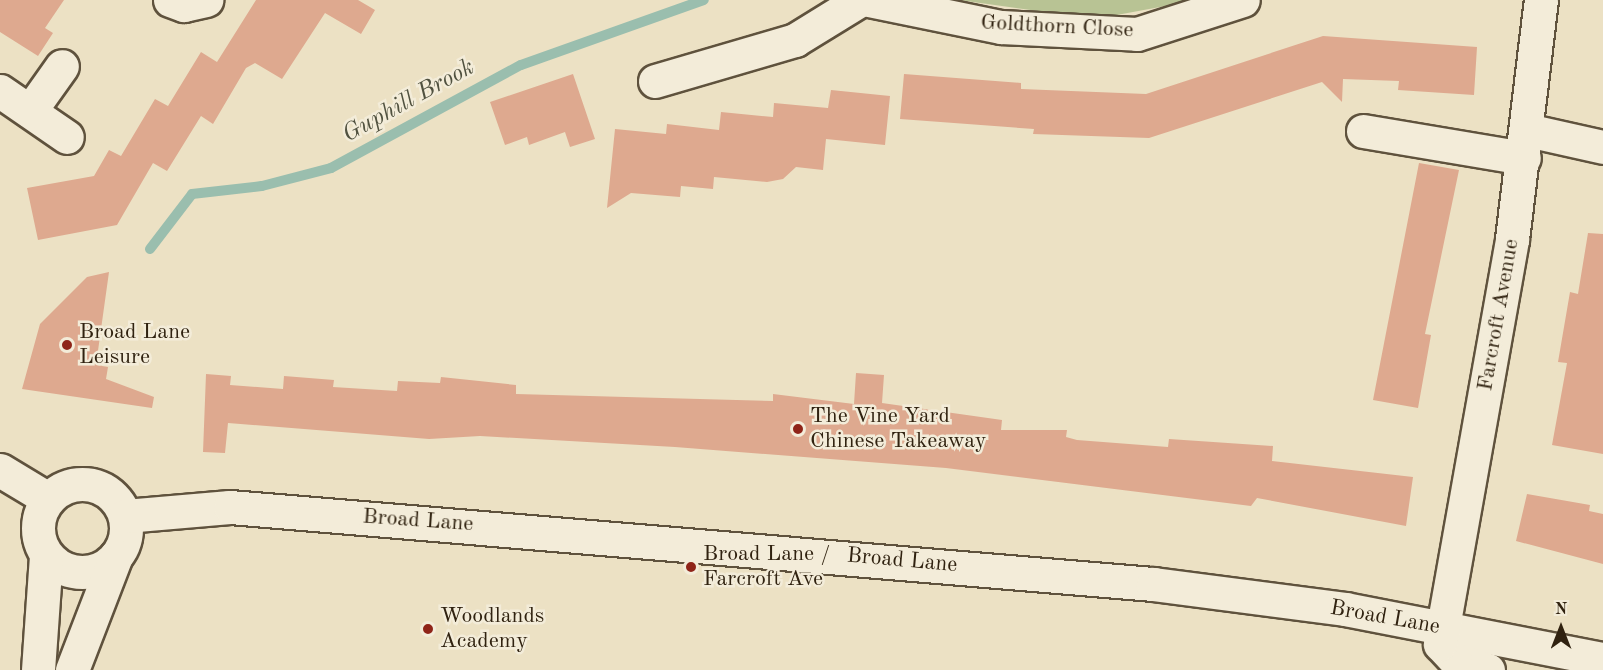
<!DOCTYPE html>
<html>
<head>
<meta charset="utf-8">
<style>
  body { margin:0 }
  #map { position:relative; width:1603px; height:670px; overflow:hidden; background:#ece1c4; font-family:"Old Standard TT",serif }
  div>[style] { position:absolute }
  .green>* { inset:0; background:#b8c394 }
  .stream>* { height:10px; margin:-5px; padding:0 5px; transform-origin:5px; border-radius:5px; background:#9abeae }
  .building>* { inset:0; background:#dea98f }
  .roads { filter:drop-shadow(2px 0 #5f523d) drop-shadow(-2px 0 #5f523d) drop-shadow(0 2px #5f523d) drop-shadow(0 -2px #5f523d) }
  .minor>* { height:33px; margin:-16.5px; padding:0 16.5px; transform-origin:16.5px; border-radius:16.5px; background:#f3ecd9 }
  .minor>.ring { margin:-16.5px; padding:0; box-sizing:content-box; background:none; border:33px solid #f3ecd9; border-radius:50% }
  .dots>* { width:16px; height:16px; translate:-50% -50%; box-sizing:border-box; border:3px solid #f3ecd9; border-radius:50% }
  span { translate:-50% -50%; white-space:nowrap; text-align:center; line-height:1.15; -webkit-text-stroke:5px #f3ecd9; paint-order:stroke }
  .street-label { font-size:22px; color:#302210 }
  .poi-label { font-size:22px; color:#302210 }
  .left { translate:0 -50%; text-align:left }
  .water-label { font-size:24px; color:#50513f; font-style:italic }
  .north { position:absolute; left:1531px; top:598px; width:60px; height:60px; -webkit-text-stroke:4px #f3ecd9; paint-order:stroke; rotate:0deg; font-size:16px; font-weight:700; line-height:24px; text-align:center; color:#302210 }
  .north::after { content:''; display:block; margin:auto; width:21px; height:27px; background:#302210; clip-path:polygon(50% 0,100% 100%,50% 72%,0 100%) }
</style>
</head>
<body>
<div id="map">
  <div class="green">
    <div style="clip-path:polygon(959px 0,1198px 0,1095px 19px)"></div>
  </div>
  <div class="stream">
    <div style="left:150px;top:249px;width:69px;rotate:-52.6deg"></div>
    <div style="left:192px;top:194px;width:70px;rotate:-6.5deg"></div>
    <div style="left:262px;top:186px;width:71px;rotate:-14.6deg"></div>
    <div style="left:331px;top:168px;width:216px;rotate:-28.5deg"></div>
    <div style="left:521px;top:65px;width:194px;rotate:-19.6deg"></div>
  </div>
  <div class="building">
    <div style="clip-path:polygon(0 0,64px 0,45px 28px,53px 33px,38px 56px,0 32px)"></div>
    <div style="clip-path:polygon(256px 0,358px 0,375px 10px,361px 34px,325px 13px,282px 79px,255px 63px,246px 68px,213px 124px,201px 116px,167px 171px,153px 163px,117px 225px,38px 240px,27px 188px,94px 176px,109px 150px,121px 156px,155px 99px,168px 106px,201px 52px,217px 62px)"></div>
    <div style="clip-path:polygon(1323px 36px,1477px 47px,1474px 95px,1398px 90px,1399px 81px,1343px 79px,1342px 102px,1322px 82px,1149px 138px,1033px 134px,1034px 129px,900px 119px,904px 74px,1021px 83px,1021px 89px,1146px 94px)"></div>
    <div style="clip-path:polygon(573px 74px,595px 139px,570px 147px,565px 132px,529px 145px,527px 137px,505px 145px,490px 102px)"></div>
    <div style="clip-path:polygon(831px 90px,890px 96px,885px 145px,826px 139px,823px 170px,796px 167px,783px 179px,767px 182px,714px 177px,713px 189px,681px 186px,680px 197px,631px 193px,607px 208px,615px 129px,666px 134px,667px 124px,719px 130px,721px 112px,773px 117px,774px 103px,828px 108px)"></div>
    <div style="clip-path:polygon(1419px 163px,1459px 170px,1425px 334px,1431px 335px,1418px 408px,1373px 400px)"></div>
    <div style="clip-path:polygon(1588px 233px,1603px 234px,1603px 454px,1552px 445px,1567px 363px,1558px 362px,1570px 292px,1578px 294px)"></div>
    <div style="clip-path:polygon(109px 272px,96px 365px,108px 367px,106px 379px,154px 397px,152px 408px,22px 389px,40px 324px,87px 277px)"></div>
    <div style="clip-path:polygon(856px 373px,884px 375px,882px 403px,1002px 420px,1001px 430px,1067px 430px,1066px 437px,1077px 440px,1168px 447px,1169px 439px,1273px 446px,1272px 461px,1413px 477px,1406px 526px,1257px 498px,1251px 506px,946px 468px,675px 447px,480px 436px,429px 439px,228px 423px,225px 453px,203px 452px,206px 374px,231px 376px,230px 385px,283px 389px,284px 376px,334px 380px,333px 387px,397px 391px,398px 381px,440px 383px,441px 377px,516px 385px,516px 394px,773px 401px,773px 394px,854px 404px)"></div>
    <div style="clip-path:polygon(1527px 494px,1590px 505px,1589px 511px,1603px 514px,1603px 564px,1516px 541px)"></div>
  </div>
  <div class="roads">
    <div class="minor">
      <div style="left:170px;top:0;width:15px;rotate:20deg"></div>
      <div style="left:184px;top:5px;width:23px;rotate:-13deg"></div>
      <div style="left:869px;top:0;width:135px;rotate:11.6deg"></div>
      <div style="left:1001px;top:27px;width:136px;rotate:2.9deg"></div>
      <div style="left:1137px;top:34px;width:111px;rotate:-17.8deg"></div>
      <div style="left:655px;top:81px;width:146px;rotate:-16.3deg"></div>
      <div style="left:795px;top:40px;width:76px;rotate:-31.6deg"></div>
      <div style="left:0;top:91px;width:81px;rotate:34.5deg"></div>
      <div style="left:30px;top:111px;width:55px;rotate:-54.6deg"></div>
      <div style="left:1527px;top:130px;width:78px;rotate:12.6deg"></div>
      <div style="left:1363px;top:131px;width:163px;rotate:9.5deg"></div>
      <div style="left:0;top:470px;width:56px;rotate:31.1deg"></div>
      <div class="ring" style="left:38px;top:484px;width:55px;height:55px"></div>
      <div style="left:125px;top:516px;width:105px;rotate:-4.9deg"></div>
      <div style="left:230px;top:507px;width:926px;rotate:4.77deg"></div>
      <div style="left:1153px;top:584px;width:194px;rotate:7.4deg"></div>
      <div style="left:1345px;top:609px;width:263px;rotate:11deg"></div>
      <div style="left:38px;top:670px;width:115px;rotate:-86deg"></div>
      <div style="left:72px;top:670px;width:122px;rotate:-68.9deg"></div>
      <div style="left:1488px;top:670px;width:34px;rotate:-163deg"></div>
      <div style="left:1455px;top:660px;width:22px;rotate:-133deg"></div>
      <div style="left:1440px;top:644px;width:411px;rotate:-79.9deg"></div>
      <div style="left:1512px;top:239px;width:241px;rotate:-83.1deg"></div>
    </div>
  </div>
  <div class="dots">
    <div style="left:67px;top:345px;background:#8f2418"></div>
    <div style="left:798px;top:429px;background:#8f2418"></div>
    <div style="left:691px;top:567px;background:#8f2418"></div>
    <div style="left:428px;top:629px;background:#8f2418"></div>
  </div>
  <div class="street-label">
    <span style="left:1057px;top:27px;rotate:3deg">Goldthorn Close</span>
    <span style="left:1499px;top:315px;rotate:-80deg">Farcroft Avenue</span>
    <span style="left:418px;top:521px;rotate:4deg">Broad Lane</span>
    <span style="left:902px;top:561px;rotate:5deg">Broad Lane</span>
    <span style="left:1385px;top:618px;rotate:10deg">Broad Lane</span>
  </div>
  <div class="poi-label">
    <span class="left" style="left:79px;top:345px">Broad Lane<br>Leisure</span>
    <span class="left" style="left:810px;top:429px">The Vine Yard<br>Chinese Takeaway</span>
    <span class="left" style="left:703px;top:567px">Broad Lane /<br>Farcroft Ave</span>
    <span class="left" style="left:440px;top:629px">Woodlands<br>Academy</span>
  </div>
  <div class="water-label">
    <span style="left:409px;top:102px;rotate:-29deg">Guphill Brook</span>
  </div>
  <div class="north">N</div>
</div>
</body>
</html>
